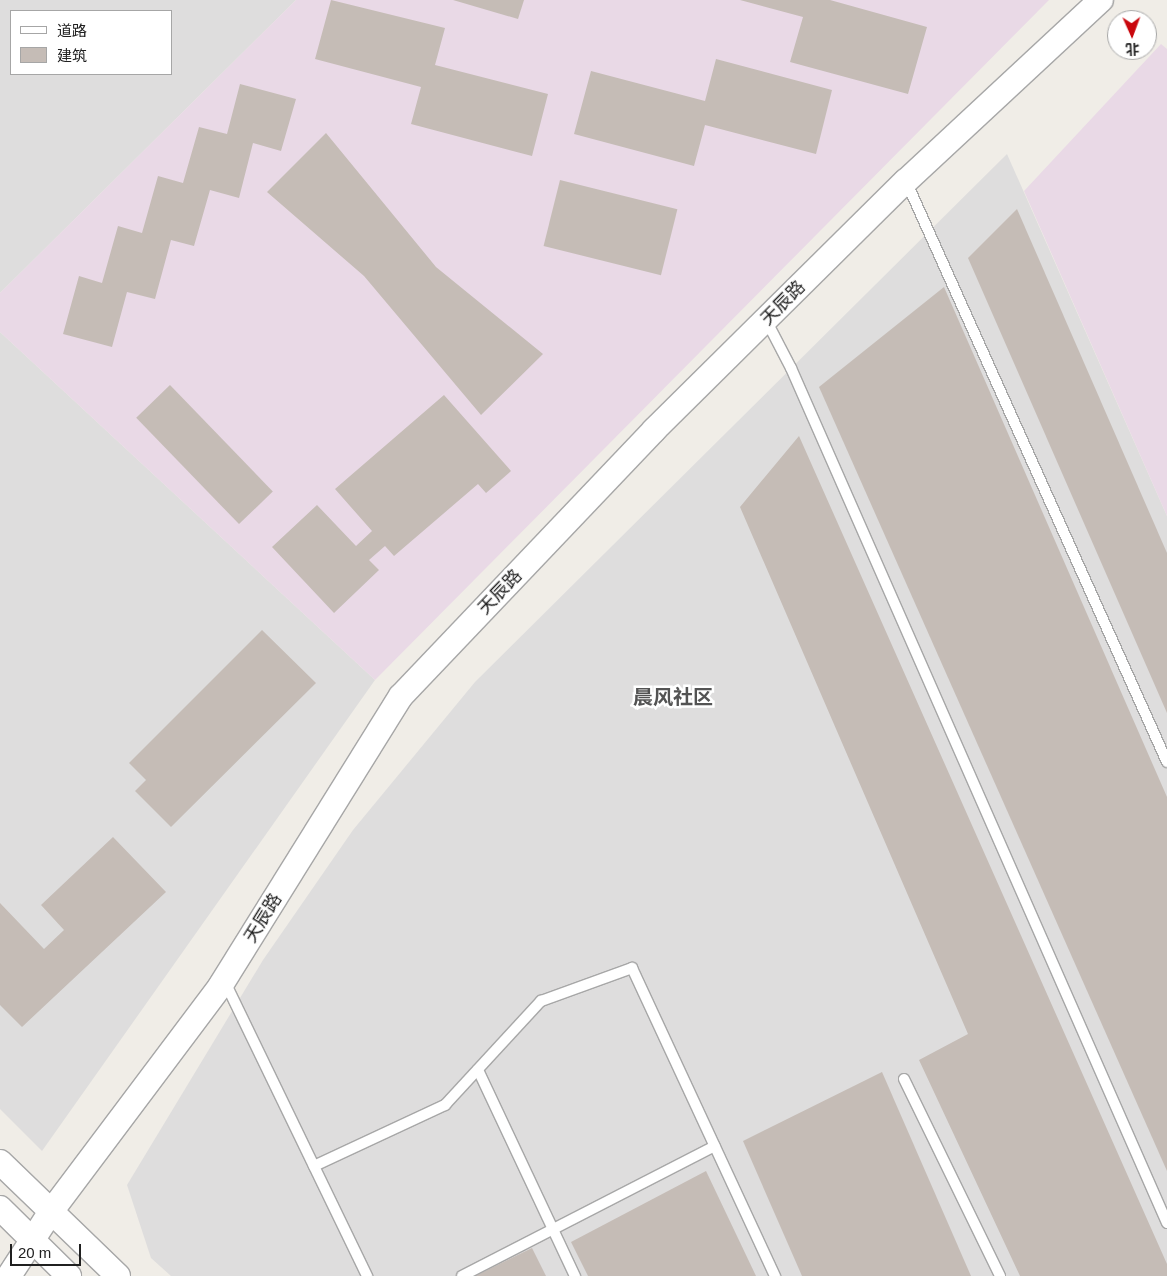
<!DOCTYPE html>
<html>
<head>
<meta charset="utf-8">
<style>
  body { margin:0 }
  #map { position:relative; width:1167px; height:1276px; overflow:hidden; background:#f0ede7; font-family:Helvetica,"Noto Sans SC",sans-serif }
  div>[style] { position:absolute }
  .residential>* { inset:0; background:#dedddd }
  .industrial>* { inset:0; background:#e9d9e6 }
  .building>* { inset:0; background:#c5bcb6; transform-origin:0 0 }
  .roads { filter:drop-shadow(1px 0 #a7a7a7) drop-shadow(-1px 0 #a7a7a7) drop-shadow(0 1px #a7a7a7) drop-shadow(0 -1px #a7a7a7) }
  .service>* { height:10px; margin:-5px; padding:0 5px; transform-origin:5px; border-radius:5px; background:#fff }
  .tertiary>* { height:24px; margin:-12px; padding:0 12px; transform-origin:12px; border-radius:12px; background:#fff }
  span { translate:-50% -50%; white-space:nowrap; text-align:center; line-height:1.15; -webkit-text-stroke:5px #fff; paint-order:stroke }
  .street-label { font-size:18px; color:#202020 }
  .quarter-label { font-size:20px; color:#535353; font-weight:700 }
  .legend { position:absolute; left:10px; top:10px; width:162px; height:65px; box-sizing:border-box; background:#fff; border:1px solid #a6a6a6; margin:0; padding:6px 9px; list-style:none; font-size:15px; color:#202020 }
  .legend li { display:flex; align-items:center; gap:10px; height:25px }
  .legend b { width:25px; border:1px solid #a6a6a6 }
  .north { position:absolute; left:1107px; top:10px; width:50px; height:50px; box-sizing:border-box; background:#fff; border:1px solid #a6a6a6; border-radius:50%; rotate:178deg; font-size:14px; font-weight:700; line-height:20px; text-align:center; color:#202020 }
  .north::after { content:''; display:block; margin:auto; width:18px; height:22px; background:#c9070d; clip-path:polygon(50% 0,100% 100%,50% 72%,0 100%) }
  .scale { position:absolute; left:10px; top:1244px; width:71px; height:22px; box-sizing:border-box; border:2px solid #202020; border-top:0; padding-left:6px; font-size:15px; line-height:18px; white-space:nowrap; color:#202020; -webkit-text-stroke:4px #fff; paint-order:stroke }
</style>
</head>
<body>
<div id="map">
  <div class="residential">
    <div style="clip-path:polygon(evenodd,0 0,296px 0,0 293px,0 0,11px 11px,171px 11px,171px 74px,11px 74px,11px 11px)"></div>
    <div style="clip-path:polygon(1007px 154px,1167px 516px,1167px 1276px,171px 1276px,151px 1258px,127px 1185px,263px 960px,353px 830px,475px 682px)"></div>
    <div style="clip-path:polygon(0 332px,375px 680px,42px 1151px,0 1109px)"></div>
  </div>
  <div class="industrial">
    <div style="clip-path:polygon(296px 0,1049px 0,375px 680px,0 332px,0 293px)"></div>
    <div style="clip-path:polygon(1161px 44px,1167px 49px,1167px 516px,1024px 191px)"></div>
  </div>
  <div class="building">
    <div style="clip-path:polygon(331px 0,445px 28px,435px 65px,548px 94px,532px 156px,411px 124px,421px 87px,315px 59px)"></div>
    <div style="clip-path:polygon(453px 0,524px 0,518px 19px)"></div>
    <div style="clip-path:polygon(740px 0,830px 0,927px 27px,908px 94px,790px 62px,803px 17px)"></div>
    <div style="clip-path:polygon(716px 59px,832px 90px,816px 154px,705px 125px,694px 166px,574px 134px,591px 71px,705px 101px)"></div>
    <div style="clip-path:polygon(240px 84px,296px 99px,281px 151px,253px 143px,239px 198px,210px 190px,194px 246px,171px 240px,155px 299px,127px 292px,112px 347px,63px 334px,79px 276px,102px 283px,118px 226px,142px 233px,158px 176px,183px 183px,199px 127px,227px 134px)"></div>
    <div style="clip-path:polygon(326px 133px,436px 267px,543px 354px,481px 415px,364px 276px,267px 192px)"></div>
    <div style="left:560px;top:180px;width:121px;height:68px;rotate:14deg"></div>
    <div style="clip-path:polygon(1017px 209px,1167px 553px,1167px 713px,968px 258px)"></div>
    <div style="clip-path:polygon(944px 287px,1167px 797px,1167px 1171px,819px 387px)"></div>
    <div style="left:170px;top:385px;width:148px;height:47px;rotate:46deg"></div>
    <div style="clip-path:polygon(444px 395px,511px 471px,486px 493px,478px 484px,394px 556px,385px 546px,369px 560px,379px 570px,334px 613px,272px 547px,317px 505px,356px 546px,372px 531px,335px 489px)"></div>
    <div style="clip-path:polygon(799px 436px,1167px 1264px,1167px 1276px,1020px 1276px,919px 1060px,968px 1034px,740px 507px)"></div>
    <div style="clip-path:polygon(262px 630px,316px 683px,171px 827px,135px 791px,146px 780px,129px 763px)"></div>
    <div style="clip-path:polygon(113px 837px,166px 892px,22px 1027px,0 1005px,0 903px,44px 949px,64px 930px,41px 905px)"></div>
    <div style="clip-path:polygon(882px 1072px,971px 1276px,802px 1276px,743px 1141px)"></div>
    <div style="clip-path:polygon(706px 1171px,756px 1276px,588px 1276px,571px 1242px)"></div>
    <div style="clip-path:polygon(532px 1248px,546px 1276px,475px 1276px)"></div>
  </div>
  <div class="roads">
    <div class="service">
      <div style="left:906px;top:181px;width:637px;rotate:65.81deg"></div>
      <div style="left:766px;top:320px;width:54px;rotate:62.5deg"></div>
      <div style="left:791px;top:368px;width:934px;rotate:66.26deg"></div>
      <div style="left:224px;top:980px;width:329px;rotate:64.2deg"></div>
      <div style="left:478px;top:1070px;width:228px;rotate:64.8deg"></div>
      <div style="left:904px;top:1079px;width:219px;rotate:64deg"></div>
      <div style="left:314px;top:1166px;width:145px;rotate:-25deg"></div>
      <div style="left:445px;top:1105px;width:142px;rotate:-47.3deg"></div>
      <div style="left:541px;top:1001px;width:97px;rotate:-19.9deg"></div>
      <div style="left:632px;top:968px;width:340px;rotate:65.1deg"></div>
      <div style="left:462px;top:1276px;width:284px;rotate:-27.2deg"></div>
    </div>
    <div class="tertiary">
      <div style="left:0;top:1162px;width:164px;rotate:44deg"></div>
      <div style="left:0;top:1208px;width:97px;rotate:44.6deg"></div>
      <div style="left:9px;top:1276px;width:75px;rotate:-56.9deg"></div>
      <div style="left:50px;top:1213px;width:285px;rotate:-53.1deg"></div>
      <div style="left:221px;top:985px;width:340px;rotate:-58.1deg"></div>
      <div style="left:401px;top:696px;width:367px;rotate:-46.4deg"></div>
      <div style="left:654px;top:430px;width:354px;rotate:-44.7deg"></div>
      <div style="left:906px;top:181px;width:266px;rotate:-42.9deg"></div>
    </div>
  </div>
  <div class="street-label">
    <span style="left:783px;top:303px;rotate:-45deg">天辰路</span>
    <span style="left:500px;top:592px;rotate:-46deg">天辰路</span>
    <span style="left:263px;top:918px;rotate:-58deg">天辰路</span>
  </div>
  <div class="quarter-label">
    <span style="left:673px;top:697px">晨风社区</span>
  </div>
  <ul class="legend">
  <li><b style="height:6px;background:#fff"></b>道路</li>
  <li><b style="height:14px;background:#c5bcb6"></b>建筑</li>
  </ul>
  <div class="north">北</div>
  <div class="scale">20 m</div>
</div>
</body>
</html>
